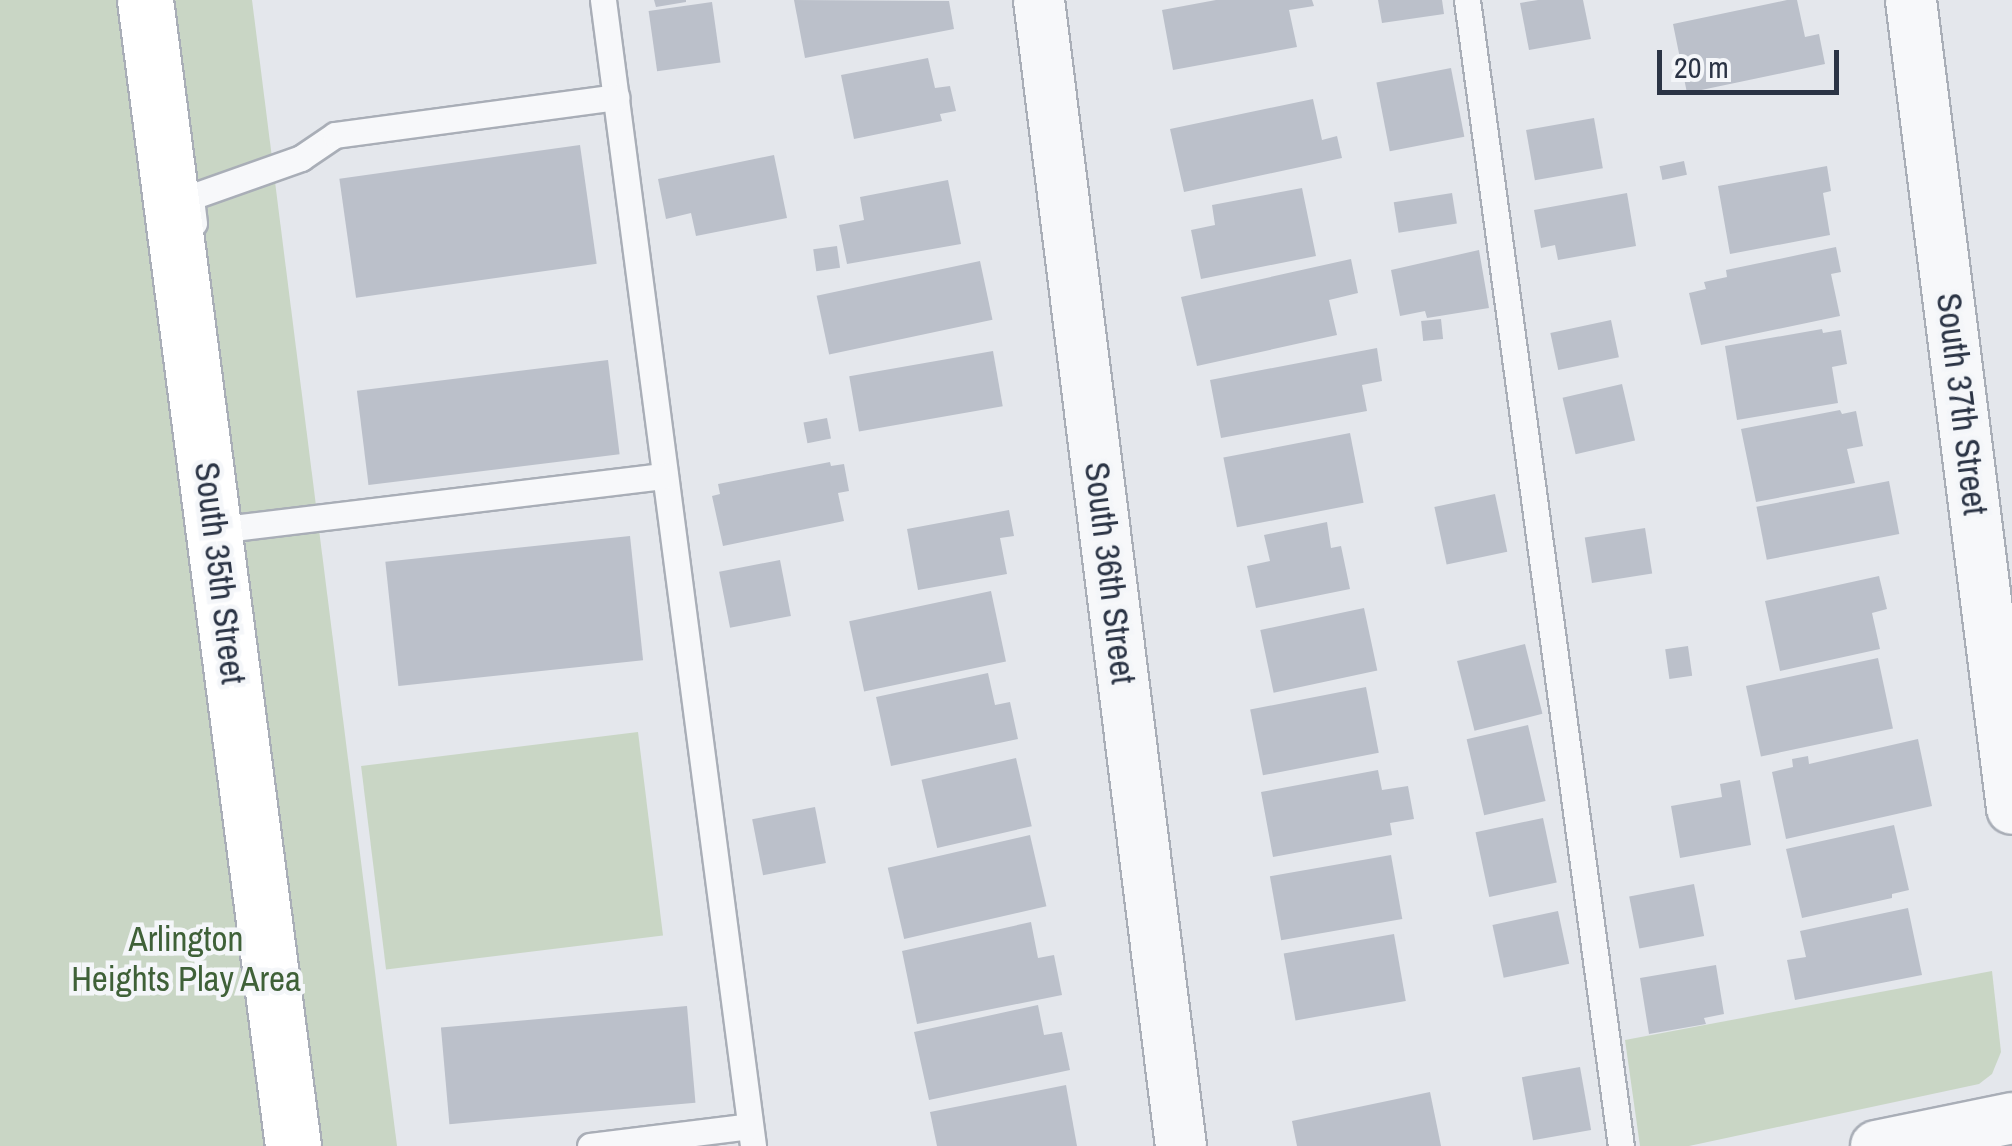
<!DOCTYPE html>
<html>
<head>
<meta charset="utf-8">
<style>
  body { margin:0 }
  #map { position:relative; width:2012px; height:1146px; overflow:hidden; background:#e4e7ec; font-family:"Archivo Narrow",sans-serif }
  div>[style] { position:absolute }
  .green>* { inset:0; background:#c9d6c5; transform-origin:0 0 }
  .building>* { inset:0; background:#bbc0ca; transform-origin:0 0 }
  .roads { filter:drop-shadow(2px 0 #a9aeb7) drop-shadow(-2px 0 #a9aeb7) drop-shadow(0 2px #a9aeb7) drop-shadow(0 -2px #a9aeb7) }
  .lane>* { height:25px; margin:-12.5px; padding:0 12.5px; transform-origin:12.5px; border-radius:12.5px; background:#f7f8fa }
  .street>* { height:50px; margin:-25px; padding:0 25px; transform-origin:25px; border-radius:25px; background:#f7f8fa }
  .secondary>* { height:55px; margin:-27.5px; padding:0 27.5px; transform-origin:27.5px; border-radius:27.5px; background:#fff }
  span { translate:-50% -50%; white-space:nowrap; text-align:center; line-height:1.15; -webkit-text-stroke:9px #f4f6f9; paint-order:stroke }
  .street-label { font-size:35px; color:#2b3445 }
  .park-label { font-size:35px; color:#3f6138 }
  .scale { position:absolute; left:1657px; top:50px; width:182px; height:45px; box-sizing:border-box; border:5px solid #2b3445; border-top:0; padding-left:12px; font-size:30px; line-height:35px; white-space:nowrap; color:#2b3445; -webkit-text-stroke:8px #f4f6f9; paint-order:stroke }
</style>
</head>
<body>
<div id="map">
  <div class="green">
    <div style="clip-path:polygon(0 0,252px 0,397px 1146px,0 1146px)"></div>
    <div style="left:638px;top:732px;width:205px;height:279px;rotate:83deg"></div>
    <div style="clip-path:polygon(1992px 971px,2001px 1052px,1992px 1074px,1979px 1084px,1689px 1146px,1640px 1146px,1625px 1040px)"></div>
  </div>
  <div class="building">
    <div style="clip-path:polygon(654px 0,686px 0,686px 2px,656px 7px)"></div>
    <div style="clip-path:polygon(794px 0,949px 1px,954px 29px,805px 58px)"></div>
    <div style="clip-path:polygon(1216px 0,1312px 0,1314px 6px,1289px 10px,1297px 47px,1173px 70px,1162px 10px)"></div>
    <div style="clip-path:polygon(1378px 0,1442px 0,1444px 14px,1382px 23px)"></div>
    <div style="clip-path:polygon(1538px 0,1583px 0,1591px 39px,1529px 50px,1520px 3px)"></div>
    <div style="clip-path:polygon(1787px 0,1797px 0,1805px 37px,1819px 34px,1825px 64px,1687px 93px,1673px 24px)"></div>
    <div style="left:712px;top:2px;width:61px;height:64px;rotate:82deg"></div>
    <div style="clip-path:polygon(928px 58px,935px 88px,950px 86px,956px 111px,940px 114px,942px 121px,854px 139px,841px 75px)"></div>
    <div style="left:1451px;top:68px;width:70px;height:76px;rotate:79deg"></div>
    <div style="clip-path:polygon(1313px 99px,1322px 140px,1337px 136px,1342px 158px,1184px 192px,1170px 129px)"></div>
    <div style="left:1594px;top:118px;width:51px;height:69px;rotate:80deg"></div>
    <div style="left:580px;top:145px;width:120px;height:243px;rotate:82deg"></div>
    <div style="clip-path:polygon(774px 155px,787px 218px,696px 236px,691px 213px,666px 219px,658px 179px)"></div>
    <div style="left:1684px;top:161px;width:14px;height:25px;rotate:78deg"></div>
    <div style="clip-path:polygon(1827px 166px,1831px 191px,1823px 193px,1830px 235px,1730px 254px,1718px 186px)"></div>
    <div style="clip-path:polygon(948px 180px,961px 244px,847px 264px,839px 225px,864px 220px,860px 197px)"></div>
    <div style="clip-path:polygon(1302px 188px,1316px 256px,1201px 279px,1191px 230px,1215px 225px,1212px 205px)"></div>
    <div style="left:1452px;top:193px;width:31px;height:59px;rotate:81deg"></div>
    <div style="clip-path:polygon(1627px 193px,1636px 246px,1558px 260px,1555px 245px,1541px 248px,1534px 210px)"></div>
    <div style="left:837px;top:246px;width:22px;height:24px;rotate:82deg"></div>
    <div style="clip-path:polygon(1836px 247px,1841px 272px,1831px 274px,1840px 316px,1701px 345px,1689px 293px,1706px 289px,1704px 282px,1727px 277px,1726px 270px)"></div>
    <div style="clip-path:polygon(1479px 250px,1489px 308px,1427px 318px,1425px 311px,1400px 316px,1391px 270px)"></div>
    <div style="clip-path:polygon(1351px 259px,1358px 293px,1329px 300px,1337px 335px,1197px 366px,1181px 297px)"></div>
    <div style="left:980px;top:261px;width:60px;height:167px;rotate:78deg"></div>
    <div style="left:1441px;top:319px;width:20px;height:20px;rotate:84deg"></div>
    <div style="left:1611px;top:320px;width:38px;height:62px;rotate:78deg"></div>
    <div style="clip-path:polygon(1822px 329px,1823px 333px,1841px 330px,1847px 364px,1832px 367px,1838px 403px,1737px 420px,1725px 346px)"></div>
    <div style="clip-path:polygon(1377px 348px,1382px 381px,1362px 385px,1367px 411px,1221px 438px,1210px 380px)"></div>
    <div style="left:993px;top:351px;width:56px;height:146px;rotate:80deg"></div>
    <div style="left:608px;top:360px;width:95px;height:253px;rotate:83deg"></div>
    <div style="left:1622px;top:384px;width:58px;height:61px;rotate:77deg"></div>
    <div style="clip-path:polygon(1840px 410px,1842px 414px,1856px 411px,1863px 446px,1847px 449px,1855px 483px,1756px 502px,1741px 429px)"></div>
    <div style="left:827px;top:418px;width:21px;height:24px;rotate:79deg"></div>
    <div style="left:1350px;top:433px;width:71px;height:129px;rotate:79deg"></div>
    <div style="clip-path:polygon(830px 462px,831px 466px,844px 464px,849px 491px,838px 493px,844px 521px,723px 546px,712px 496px,720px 494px,718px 484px)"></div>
    <div style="left:1889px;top:481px;width:54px;height:135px;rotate:79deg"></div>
    <div style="left:1495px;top:494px;width:59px;height:62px;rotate:78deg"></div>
    <div style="clip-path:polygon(1009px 510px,1014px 536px,1000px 538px,1007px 574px,918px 590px,907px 529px)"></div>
    <div style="clip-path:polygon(1327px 522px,1331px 548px,1341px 546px,1350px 589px,1256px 608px,1247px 566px,1270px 561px,1264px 535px)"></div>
    <div style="left:1645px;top:528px;width:46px;height:61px;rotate:81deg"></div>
    <div style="left:630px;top:536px;width:125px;height:246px;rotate:84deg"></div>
    <div style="left:780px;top:560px;width:57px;height:62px;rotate:79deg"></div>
    <div style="clip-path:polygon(1879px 576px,1887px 609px,1872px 613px,1880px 649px,1780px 671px,1765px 601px)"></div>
    <div style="left:991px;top:591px;width:72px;height:145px;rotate:78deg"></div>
    <div style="left:1364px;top:608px;width:64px;height:106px;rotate:78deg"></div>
    <div style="left:1525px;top:644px;width:72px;height:70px;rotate:76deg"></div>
    <div style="left:1688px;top:646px;width:30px;height:23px;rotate:82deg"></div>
    <div style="left:1878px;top:658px;width:72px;height:135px;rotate:78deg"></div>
    <div style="clip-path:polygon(988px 673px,995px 705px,1010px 702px,1018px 739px,891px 766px,876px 697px)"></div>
    <div style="left:1366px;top:687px;width:67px;height:118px;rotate:79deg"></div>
    <div style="left:1528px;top:725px;width:78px;height:63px;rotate:77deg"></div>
    <div style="clip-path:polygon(1918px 739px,1932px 806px,1786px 839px,1772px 772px,1793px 767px,1792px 759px,1808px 756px,1809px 764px)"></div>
    <div style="left:1016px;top:758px;width:70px;height:97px;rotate:77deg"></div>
    <div style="clip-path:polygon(1378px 770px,1382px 790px,1408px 786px,1414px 819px,1390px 823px,1392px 835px,1273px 857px,1261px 792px)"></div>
    <div style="clip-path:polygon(1740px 780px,1751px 845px,1680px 858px,1671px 806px,1722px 797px,1720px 784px)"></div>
    <div style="left:815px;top:807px;width:57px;height:64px;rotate:79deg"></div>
    <div style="left:1543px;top:818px;width:66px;height:69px;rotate:78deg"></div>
    <div style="clip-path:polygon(1894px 825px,1909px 890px,1892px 894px,1892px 898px,1802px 918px,1786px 849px)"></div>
    <div style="left:1030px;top:835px;width:73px;height:146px;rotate:77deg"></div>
    <div style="left:1391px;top:855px;width:65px;height:123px;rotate:80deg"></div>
    <div style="left:1694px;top:884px;width:53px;height:66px;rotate:79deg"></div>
    <div style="clip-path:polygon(1908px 908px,1922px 975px,1795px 1000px,1787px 960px,1806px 957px,1800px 931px)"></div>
    <div style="left:1558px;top:911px;width:54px;height:67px;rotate:78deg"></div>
    <div style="clip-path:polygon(1031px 922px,1038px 958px,1054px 955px,1062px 995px,917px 1024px,902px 951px)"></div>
    <div style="left:1394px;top:934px;width:68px;height:112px;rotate:80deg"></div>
    <div style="clip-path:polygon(1716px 965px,1724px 1014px,1704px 1018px,1706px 1024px,1649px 1034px,1640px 978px)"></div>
    <div style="clip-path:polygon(1038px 1005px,1044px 1035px,1062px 1032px,1070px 1070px,929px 1100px,914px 1032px)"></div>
    <div style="left:687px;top:1006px;width:97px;height:247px;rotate:85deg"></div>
    <div style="left:1580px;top:1067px;width:64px;height:59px;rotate:80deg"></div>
    <div style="clip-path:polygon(1066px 1085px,1077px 1146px,937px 1146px,930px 1112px)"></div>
    <div style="clip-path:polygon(1430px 1092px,1441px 1146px,1297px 1146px,1292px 1121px)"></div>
  </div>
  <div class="roads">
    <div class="lane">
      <div style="left:603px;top:0;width:1156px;rotate:82.54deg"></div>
      <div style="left:1467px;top:0;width:1156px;rotate:82.35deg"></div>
      <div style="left:194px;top:223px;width:26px;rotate:-97deg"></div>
      <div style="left:191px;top:197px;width:117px;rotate:-19.5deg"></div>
      <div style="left:301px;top:158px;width:41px;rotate:-34.1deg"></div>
      <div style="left:335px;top:135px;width:284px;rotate:-7.7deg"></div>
      <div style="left:233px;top:528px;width:435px;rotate:-6.9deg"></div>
      <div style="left:590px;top:1146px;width:161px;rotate:-7.1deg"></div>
    </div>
    <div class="street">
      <div style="left:1039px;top:0;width:1155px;rotate:82.94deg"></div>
      <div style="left:1911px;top:0;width:815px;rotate:82.88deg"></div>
      <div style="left:1876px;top:1146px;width:139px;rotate:-11.6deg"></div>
    </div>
    <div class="secondary">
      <div style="left:145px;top:0;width:1156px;rotate:82.64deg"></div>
    </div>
  </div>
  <div class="street-label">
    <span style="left:1962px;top:404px;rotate:83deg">South 37th Street</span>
    <span style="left:220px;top:573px;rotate:83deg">South 35th Street</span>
    <span style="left:1110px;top:573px;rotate:83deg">South 36th Street</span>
  </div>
  <div class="park-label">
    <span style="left:186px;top:959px">Arlington<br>Heights Play Area</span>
  </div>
  <div class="scale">20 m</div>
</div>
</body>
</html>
